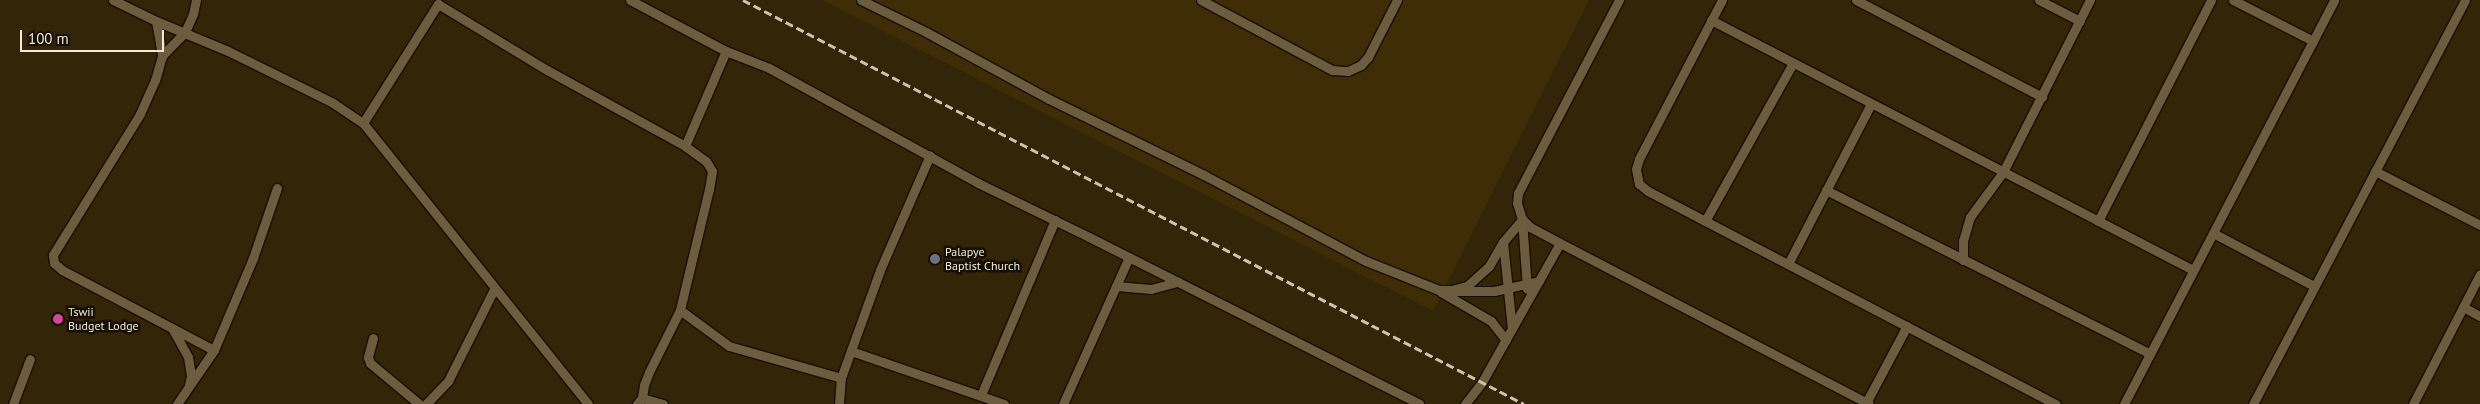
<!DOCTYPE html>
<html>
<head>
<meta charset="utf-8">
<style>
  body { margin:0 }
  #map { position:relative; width:2480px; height:404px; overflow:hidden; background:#332508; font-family:"PT Sans",sans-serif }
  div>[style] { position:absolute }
  .built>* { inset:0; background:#3f2d08 }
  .roads { filter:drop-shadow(1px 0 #180e00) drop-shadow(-1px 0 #180e00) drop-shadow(0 1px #180e00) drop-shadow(0 -1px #180e00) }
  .street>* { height:9px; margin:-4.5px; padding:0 4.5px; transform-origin:4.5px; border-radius:4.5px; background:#6c5d40 }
  .rail>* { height:3px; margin-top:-1.5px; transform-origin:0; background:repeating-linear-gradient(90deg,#cdc3b1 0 8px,transparent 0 12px) }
  .dots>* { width:14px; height:14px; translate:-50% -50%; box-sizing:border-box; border:2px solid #150f05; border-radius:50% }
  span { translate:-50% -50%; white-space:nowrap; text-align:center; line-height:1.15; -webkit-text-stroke:5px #150f05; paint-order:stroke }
  .poi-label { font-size:12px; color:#f1e8d8 }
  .left { translate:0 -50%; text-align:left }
  .scale { position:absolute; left:20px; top:30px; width:144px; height:22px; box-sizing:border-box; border:2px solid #f1e8d8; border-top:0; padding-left:6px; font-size:15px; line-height:18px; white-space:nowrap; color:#f1e8d8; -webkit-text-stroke:4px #150f05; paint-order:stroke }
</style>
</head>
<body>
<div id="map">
  <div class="built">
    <div style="clip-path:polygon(822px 0,1589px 0,1433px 311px)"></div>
  </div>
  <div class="roads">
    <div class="street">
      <div style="left:113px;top:0;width:48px;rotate:26deg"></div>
      <div style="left:156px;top:21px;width:78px;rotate:22.6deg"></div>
      <div style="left:228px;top:51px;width:117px;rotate:26.3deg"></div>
      <div style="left:333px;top:103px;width:36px;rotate:34deg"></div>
      <div style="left:363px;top:123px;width:360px;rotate:51.3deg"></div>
      <div style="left:196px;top:0;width:14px;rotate:102deg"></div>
      <div style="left:193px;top:14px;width:20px;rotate:114deg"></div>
      <div style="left:185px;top:32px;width:33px;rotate:134deg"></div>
      <div style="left:162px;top:56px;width:25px;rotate:106deg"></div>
      <div style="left:155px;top:80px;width:37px;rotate:114deg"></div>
      <div style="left:140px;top:114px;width:166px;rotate:121.7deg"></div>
      <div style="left:53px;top:255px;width:8px;rotate:83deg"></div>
      <div style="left:54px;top:263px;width:11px;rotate:41deg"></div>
      <div style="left:62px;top:270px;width:172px;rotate:27.8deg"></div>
      <div style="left:630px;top:0;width:109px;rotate:28deg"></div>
      <div style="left:726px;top:51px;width:46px;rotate:21.6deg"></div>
      <div style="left:769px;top:68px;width:239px;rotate:28.8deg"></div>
      <div style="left:978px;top:183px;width:123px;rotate:25.9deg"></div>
      <div style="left:1089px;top:237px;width:370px;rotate:26.8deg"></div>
      <div style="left:861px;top:0;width:72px;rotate:26.2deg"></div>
      <div style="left:926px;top:32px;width:140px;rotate:28.6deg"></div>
      <div style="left:1049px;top:99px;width:173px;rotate:26.1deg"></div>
      <div style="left:1204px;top:175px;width:183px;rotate:28deg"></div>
      <div style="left:1366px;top:261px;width:79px;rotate:21.7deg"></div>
      <div style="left:1439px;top:290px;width:12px"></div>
      <div style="left:1451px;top:290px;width:16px;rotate:-14deg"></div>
      <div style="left:1467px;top:286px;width:30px;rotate:-42deg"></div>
      <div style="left:1489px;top:266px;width:28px;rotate:-60deg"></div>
      <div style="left:1503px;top:242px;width:30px;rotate:-50deg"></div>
      <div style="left:1201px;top:0;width:149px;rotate:28.1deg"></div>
      <div style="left:1332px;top:70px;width:16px;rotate:4deg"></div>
      <div style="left:1348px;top:71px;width:14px;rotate:-25deg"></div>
      <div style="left:1361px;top:65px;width:11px;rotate:-49deg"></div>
      <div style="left:1368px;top:57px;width:64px;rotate:-63deg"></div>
      <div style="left:1619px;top:0;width:218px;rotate:117.6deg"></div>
      <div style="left:1518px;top:193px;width:10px;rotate:96deg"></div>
      <div style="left:1517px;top:203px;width:17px;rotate:73deg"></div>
      <div style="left:1522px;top:219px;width:11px;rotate:45deg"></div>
      <div style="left:1530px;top:227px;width:34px;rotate:28deg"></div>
      <div style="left:1560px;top:243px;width:348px;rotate:27.5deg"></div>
      <div style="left:1722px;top:0;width:179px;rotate:117.6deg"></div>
      <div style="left:1639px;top:159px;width:10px;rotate:107deg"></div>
      <div style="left:1636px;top:169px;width:15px;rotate:79deg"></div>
      <div style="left:1639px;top:184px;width:11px;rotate:38deg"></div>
      <div style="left:1648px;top:191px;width:460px;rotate:27.6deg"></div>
      <div style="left:1856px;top:0;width:210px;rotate:27.5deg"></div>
      <div style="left:2039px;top:0;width:46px;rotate:27.1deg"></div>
      <div style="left:2233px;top:0;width:90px;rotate:27.1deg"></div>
      <div style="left:1711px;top:20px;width:543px;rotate:27.41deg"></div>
      <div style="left:156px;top:21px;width:36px;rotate:80deg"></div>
      <div style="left:363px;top:123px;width:141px;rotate:-57.8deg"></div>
      <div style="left:438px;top:4px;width:127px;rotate:31.2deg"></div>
      <div style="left:547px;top:70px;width:158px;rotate:28.8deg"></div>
      <div style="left:685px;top:146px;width:26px;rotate:36deg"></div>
      <div style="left:706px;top:161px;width:12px;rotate:59deg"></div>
      <div style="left:712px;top:171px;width:18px;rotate:99deg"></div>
      <div style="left:709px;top:189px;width:124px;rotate:103.5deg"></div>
      <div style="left:680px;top:310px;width:69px;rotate:116.6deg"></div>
      <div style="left:649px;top:372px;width:14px;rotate:111deg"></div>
      <div style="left:644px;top:385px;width:13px;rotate:99deg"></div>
      <div style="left:642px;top:398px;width:8px;rotate:130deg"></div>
      <div style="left:685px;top:146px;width:103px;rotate:-66.7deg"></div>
      <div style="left:2375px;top:171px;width:118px;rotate:27.2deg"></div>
      <div style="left:1826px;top:190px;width:363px;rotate:26.8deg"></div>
      <div style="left:1522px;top:219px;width:70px;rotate:85.9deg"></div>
      <div style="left:1705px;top:221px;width:181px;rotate:-60.9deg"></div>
      <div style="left:2098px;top:221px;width:248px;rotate:-62.9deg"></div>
      <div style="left:2213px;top:233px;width:114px;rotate:27.7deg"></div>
      <div style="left:1503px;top:242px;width:87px;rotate:84.1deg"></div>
      <div style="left:1963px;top:260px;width:19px;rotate:-90deg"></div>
      <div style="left:1963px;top:241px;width:25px;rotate:-74deg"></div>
      <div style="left:1970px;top:217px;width:56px;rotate:-53.7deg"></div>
      <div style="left:2003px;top:172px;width:193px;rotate:-63.2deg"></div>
      <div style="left:1788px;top:264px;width:180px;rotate:-62.6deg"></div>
      <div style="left:1116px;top:286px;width:35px;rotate:5deg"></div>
      <div style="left:1151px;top:289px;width:28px;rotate:-15deg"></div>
      <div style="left:1456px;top:291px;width:38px"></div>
      <div style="left:1494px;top:291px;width:46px;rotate:-12.5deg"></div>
      <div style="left:1441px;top:292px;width:58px;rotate:30.1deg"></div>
      <div style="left:1491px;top:321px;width:24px;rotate:52deg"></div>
      <div style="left:2463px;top:307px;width:19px;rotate:28deg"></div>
      <div style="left:680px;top:310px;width:61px;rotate:36.3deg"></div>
      <div style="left:729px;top:346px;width:116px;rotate:15.9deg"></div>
      <div style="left:172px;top:328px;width:33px;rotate:61deg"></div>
      <div style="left:188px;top:357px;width:19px;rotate:81deg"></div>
      <div style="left:191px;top:376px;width:9px;rotate:103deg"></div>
      <div style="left:373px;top:338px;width:20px;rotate:105deg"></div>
      <div style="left:368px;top:357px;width:6px;rotate:72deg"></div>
      <div style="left:370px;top:363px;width:64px;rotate:39.9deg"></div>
      <div style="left:851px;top:351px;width:162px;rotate:19.1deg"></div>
      <div style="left:981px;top:395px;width:190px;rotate:-67.1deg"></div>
      <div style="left:642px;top:398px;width:22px;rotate:16deg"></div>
      <div style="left:1866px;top:403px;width:87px;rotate:-62deg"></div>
      <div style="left:13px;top:404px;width:48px;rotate:-69.3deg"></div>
      <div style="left:177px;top:404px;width:65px;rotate:-55.6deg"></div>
      <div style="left:214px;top:350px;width:100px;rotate:-67deg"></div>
      <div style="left:253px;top:258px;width:74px;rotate:-71.1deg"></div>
      <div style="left:426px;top:404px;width:32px;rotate:-46deg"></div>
      <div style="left:448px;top:381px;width:103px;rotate:-63.4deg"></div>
      <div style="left:839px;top:404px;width:26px;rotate:-86deg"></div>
      <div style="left:841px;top:378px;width:115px;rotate:-70.1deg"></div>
      <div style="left:880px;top:270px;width:125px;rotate:-66.5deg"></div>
      <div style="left:1063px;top:404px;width:161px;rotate:-65.8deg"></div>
      <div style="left:1465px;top:404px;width:28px;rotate:-52deg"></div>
      <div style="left:1482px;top:382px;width:159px;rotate:-60.7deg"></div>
      <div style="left:2124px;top:404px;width:455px;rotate:-62.5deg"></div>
      <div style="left:2253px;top:404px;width:456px;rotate:-62.3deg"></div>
      <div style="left:2413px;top:404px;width:146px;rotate:-62.7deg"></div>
    </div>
  </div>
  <div class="rail">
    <div style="left:743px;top:0;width:879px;rotate:27.35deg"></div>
  </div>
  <div class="dots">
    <div style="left:935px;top:259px;background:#6b7280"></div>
    <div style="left:58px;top:319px;background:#d1479c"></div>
  </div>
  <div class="poi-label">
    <span class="left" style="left:945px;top:259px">Palapye<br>Baptist Church</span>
    <span class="left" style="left:68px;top:319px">Tswii<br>Budget Lodge</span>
  </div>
  <div class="scale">100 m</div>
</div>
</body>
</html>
